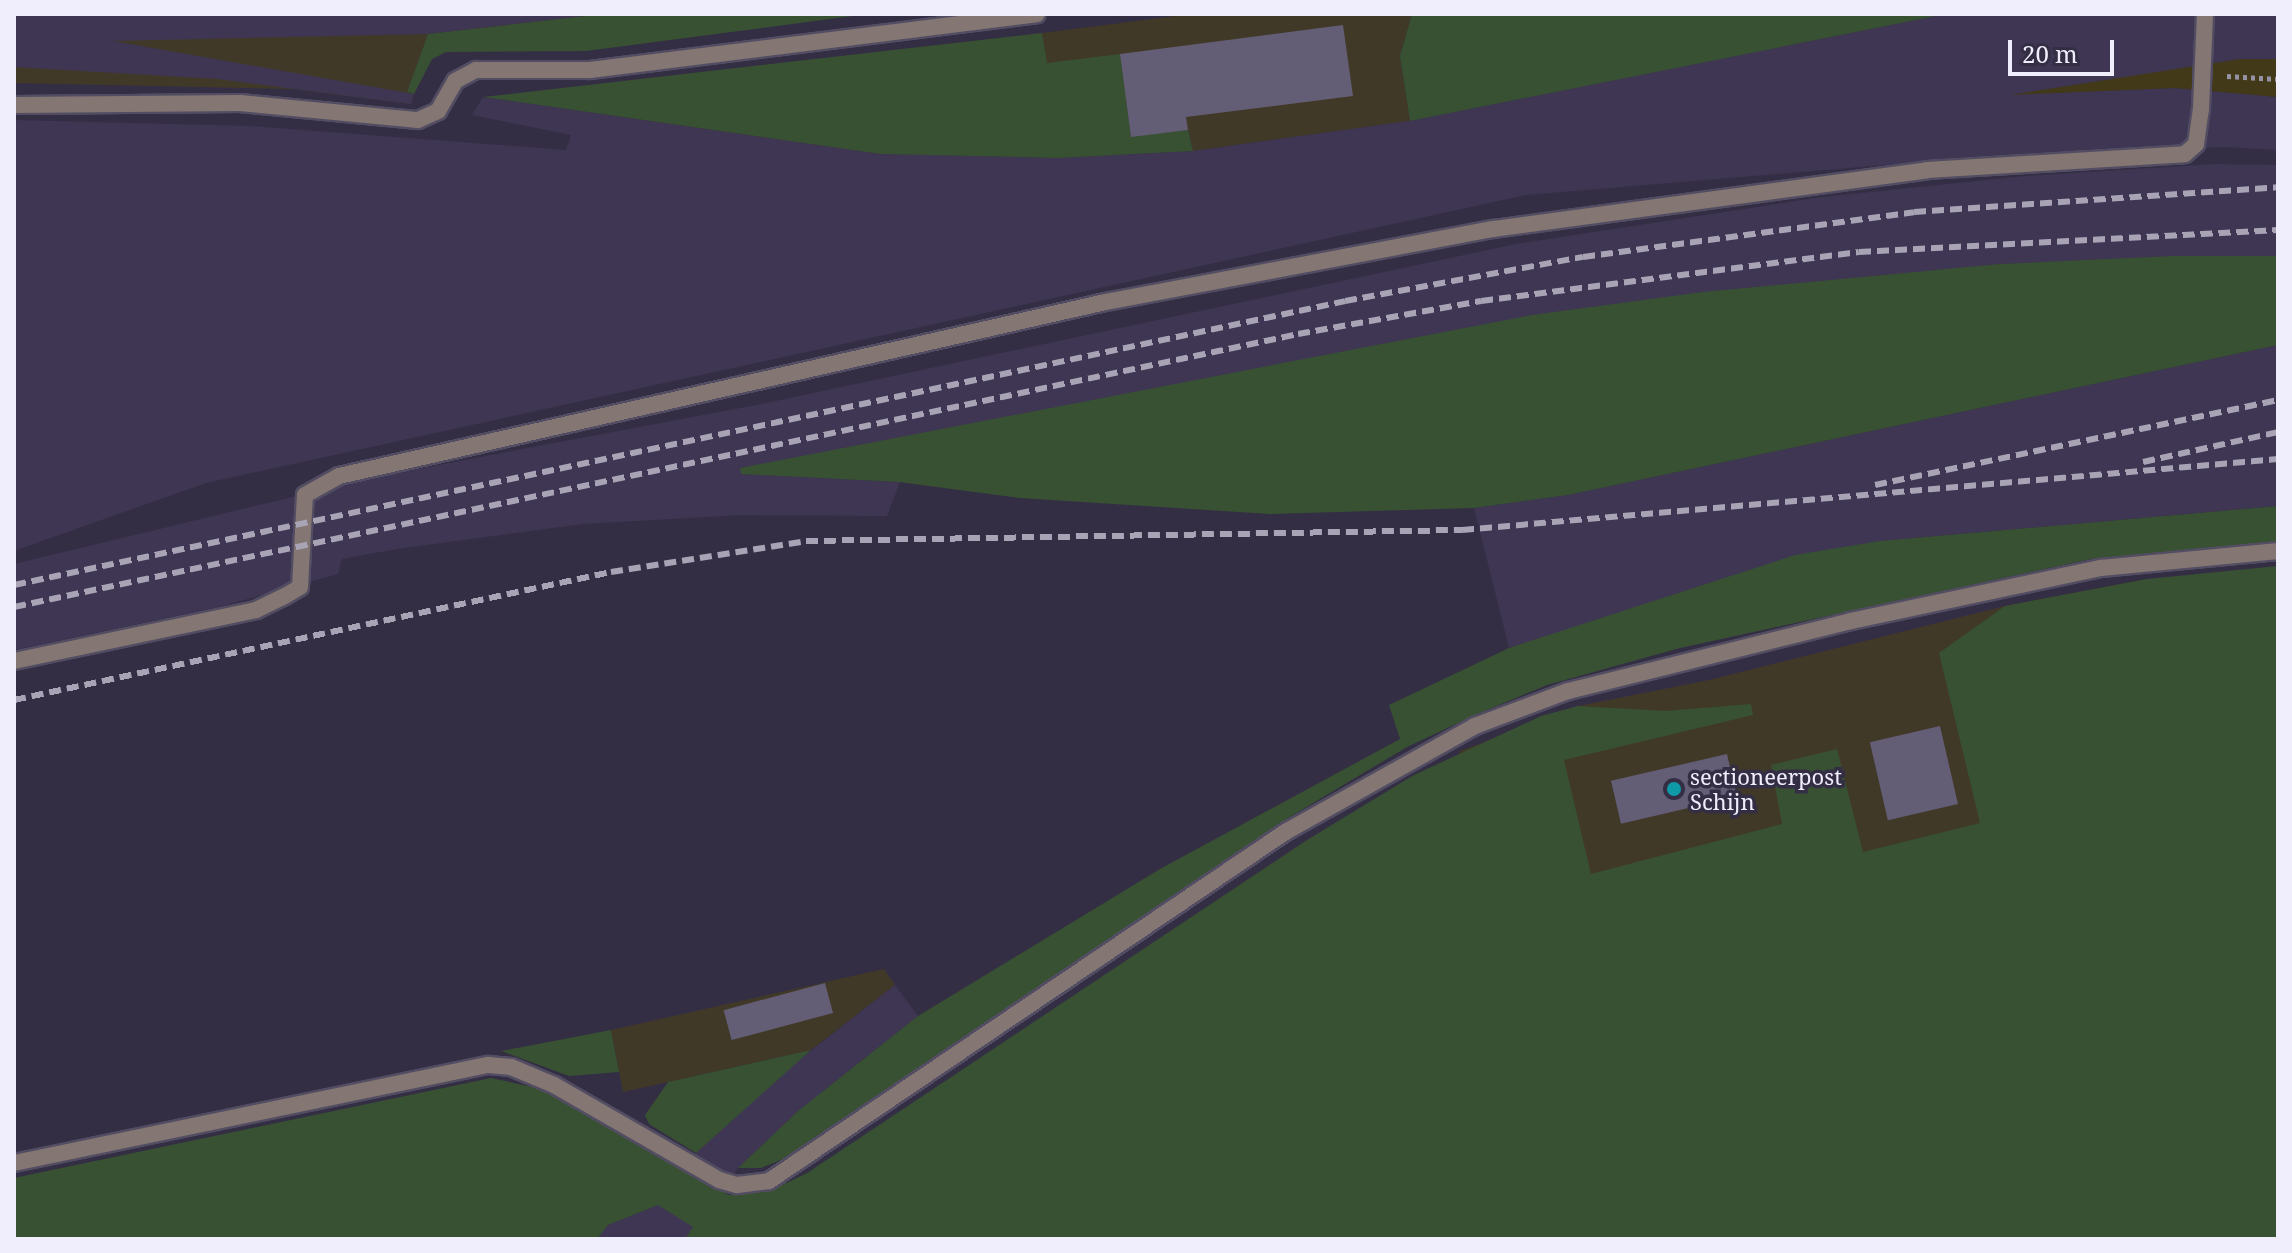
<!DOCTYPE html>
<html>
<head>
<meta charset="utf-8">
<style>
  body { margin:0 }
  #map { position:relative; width:2292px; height:1253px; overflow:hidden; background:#342e45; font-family:"Noto Serif",serif }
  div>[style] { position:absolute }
  .industrial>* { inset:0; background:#413928 }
  .built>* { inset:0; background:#3e3653 }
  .green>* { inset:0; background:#385132 }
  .sand>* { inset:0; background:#423919 }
  .building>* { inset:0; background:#635d76; transform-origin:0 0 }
  .path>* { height:5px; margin-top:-2.5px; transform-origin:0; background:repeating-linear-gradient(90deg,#9692a5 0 4px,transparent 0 8px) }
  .roads { filter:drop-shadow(2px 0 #524d62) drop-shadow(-2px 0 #524d62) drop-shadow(0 2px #524d62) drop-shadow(0 -2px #524d62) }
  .service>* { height:16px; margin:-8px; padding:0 8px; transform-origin:8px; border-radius:8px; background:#847672 }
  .rail>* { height:6px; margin-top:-3px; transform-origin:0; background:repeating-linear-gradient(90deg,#a8a4b6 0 12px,transparent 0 18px) }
  .dots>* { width:22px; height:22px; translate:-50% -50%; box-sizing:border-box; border:4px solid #342e45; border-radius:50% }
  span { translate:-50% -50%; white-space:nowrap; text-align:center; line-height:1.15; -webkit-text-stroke:7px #342e45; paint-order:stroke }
  .poi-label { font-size:22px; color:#f0edfc }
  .left { translate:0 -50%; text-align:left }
  .frame { position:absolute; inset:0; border:16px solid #f0edfc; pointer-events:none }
  .scale { position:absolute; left:2008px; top:40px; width:106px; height:36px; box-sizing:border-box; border:4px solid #f0edfc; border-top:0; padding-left:10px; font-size:24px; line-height:28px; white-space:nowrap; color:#f0edfc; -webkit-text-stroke:6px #342e45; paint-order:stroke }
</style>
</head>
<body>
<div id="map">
  <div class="industrial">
    <div style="clip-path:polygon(14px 14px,603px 14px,428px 34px,407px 92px,414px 94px,411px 104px,292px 89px,14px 83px)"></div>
    <div style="clip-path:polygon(1191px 14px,1412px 14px,1400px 56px,1410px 121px,1193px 151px,1188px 130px,1046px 63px,1042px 33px)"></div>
    <div style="clip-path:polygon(2147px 579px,2039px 845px,1573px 886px,1458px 752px,1578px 706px,1709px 680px,2005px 606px)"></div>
    <div style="clip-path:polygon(884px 969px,895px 985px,811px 1050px,623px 1092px,611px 1030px)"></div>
  </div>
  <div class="built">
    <div style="clip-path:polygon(14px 14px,603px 14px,428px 34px,113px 41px,414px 94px,411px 104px,218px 79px,14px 67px)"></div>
    <div style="clip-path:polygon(1946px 14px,2278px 14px,2278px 59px,2240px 59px,2020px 94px,2175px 88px,2278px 97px,2278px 150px,2224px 147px,1944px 160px,1526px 195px,206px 483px,14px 551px,14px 120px,251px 126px,566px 150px,571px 135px,472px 115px,483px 97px,881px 154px,1058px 158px,1193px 151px,1409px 121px)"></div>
    <div style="clip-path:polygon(2215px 164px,2278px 165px,2278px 256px,2000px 264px,741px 474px,900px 482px,887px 516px,742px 515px,583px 524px,397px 549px,342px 559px,338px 574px,223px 606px,14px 650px,14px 564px,375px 477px,766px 403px,1516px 244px,1822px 197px,2025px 176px)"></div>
    <div style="clip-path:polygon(2278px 345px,2278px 506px,1880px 541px,1509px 648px,1474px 508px,1568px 495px)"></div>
    <div style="clip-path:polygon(895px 985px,918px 1016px,798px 1111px,738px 1168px,685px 1239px,597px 1239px,608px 1225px,658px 1205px,696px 1153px,763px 1088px)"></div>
  </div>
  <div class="green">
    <div style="clip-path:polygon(603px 14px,868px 14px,586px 51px,446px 52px,432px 59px,414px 94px,407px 92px,428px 34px)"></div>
    <div style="clip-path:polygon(1412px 14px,1946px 14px,1410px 121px,1400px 56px)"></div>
    <div style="clip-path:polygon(1042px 33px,1047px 63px,1120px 54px,1131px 136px,1188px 130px,1193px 151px,1058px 158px,881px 154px,483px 97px)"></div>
    <div style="clip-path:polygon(2174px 256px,2278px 256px,2278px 345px,1568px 495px,1474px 508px,1270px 514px,1020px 498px,899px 482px,741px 474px,740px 468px,1532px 315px,1703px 292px,2000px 264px)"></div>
    <div style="clip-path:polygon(2278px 506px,2278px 541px,2091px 559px,1680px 648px,1547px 685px,1475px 715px,1407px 747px,1288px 818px,781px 1160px,761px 1168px,738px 1168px,798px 1111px,918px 1016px,1160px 869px,1400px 739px,1389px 705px,1509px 648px,1795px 555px,1880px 541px)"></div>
    <div style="clip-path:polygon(2278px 566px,2278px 1239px,685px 1239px,693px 1227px,658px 1205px,608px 1225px,597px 1239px,14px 1239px,14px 1178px,491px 1078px,542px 1089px,569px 1102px,729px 1195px,772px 1190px,807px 1173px,1307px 840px,1414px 775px,1541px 716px,1578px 706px,1665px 711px,1751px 704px,1753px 715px,1564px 760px,1591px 874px,1782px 824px,1771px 765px,1837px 749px,1863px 852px,1980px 823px,1939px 653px,2005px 606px,2147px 579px)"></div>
    <div style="clip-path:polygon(611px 1030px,619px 1072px,569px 1076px,501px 1051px)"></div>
    <div style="clip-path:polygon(811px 1050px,696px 1153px,649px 1124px,645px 1115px,668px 1082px)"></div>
  </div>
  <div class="sand">
    <div style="clip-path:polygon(2240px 59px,2278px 59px,2278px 97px,2175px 88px,2010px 95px)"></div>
  </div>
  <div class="building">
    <div style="clip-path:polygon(1343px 25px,1353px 96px,1186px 117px,1188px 130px,1131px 137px,1120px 54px)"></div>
    <div style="left:1940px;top:726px;width:80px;height:72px;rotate:77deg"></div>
    <div style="left:1727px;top:754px;width:44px;height:119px;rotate:77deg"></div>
    <div style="left:825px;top:983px;width:31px;height:105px;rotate:75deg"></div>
  </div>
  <div class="path">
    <div style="left:2227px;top:76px;width:51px;rotate:3.4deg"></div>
  </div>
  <div class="roads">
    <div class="service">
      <div style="left:14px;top:105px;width:226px;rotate:-0.5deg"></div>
      <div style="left:240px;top:103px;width:179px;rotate:5.5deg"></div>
      <div style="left:418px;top:120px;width:22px;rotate:-24deg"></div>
      <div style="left:438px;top:111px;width:34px;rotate:-60deg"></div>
      <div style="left:455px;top:81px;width:24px;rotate:-28deg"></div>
      <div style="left:476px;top:70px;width:114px"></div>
      <div style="left:590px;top:70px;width:450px;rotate:-7.1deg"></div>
      <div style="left:14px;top:661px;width:247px;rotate:-11.9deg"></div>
      <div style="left:256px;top:610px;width:32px;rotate:-26deg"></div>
      <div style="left:285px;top:596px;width:17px;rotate:-31deg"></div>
      <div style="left:300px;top:587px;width:92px;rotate:-86.9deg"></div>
      <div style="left:305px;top:495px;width:39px;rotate:-29deg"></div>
      <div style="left:339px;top:476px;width:781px;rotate:-12.79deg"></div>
      <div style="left:1101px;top:303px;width:399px;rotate:-10.7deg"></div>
      <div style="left:1493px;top:229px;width:438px;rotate:-7.7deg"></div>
      <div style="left:1927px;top:170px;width:258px;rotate:-3.5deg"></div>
      <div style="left:2185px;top:154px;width:15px;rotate:-42deg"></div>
      <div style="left:2196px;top:144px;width:35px;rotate:-82deg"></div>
      <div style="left:2201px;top:109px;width:95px;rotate:-87.6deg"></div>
      <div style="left:14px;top:1163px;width:485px;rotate:-11.7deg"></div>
      <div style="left:489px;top:1065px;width:22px;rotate:5deg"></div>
      <div style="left:511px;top:1067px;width:47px;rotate:22.7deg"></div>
      <div style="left:554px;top:1085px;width:190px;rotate:29.9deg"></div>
      <div style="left:719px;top:1180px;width:19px;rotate:16deg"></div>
      <div style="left:737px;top:1185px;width:32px;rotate:-7deg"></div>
      <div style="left:769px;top:1181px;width:625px;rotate:-34.05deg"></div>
      <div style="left:1287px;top:831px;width:215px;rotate:-29.2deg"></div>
      <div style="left:1475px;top:726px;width:99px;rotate:-20.6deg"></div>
      <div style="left:1568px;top:691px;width:292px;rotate:-13.9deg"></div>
      <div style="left:1851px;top:621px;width:256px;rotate:-12deg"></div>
      <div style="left:2101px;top:568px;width:178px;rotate:-5.5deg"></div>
    </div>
  </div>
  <div class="rail">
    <div style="left:2143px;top:462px;width:138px;rotate:-12.5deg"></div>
    <div style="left:1875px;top:485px;width:412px;rotate:-11.9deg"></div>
    <div style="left:14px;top:585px;width:1361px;rotate:-12.04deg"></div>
    <div style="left:1345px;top:301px;width:242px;rotate:-10.5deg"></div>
    <div style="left:1583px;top:257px;width:334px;rotate:-7.7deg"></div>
    <div style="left:1914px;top:212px;width:365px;rotate:-3.9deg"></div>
    <div style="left:14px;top:607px;width:1313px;rotate:-12deg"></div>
    <div style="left:1298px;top:334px;width:186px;rotate:-10.2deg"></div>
    <div style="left:1481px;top:301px;width:381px;rotate:-7.4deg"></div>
    <div style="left:1859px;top:252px;width:420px;rotate:-3deg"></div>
    <div style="left:14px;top:700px;width:611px;rotate:-12.1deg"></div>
    <div style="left:611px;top:572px;width:197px;rotate:-9deg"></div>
    <div style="left:806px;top:541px;width:656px;rotate:-0.96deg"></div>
    <div style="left:1462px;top:530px;width:819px;rotate:-4.97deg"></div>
  </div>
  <div class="dots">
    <div style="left:1674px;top:789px;background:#0f9aa8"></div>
  </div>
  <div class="poi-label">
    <span class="left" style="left:1690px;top:789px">sectioneerpost<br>Schijn</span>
  </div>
  <div class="frame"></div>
  <div class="scale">20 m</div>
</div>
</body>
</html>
